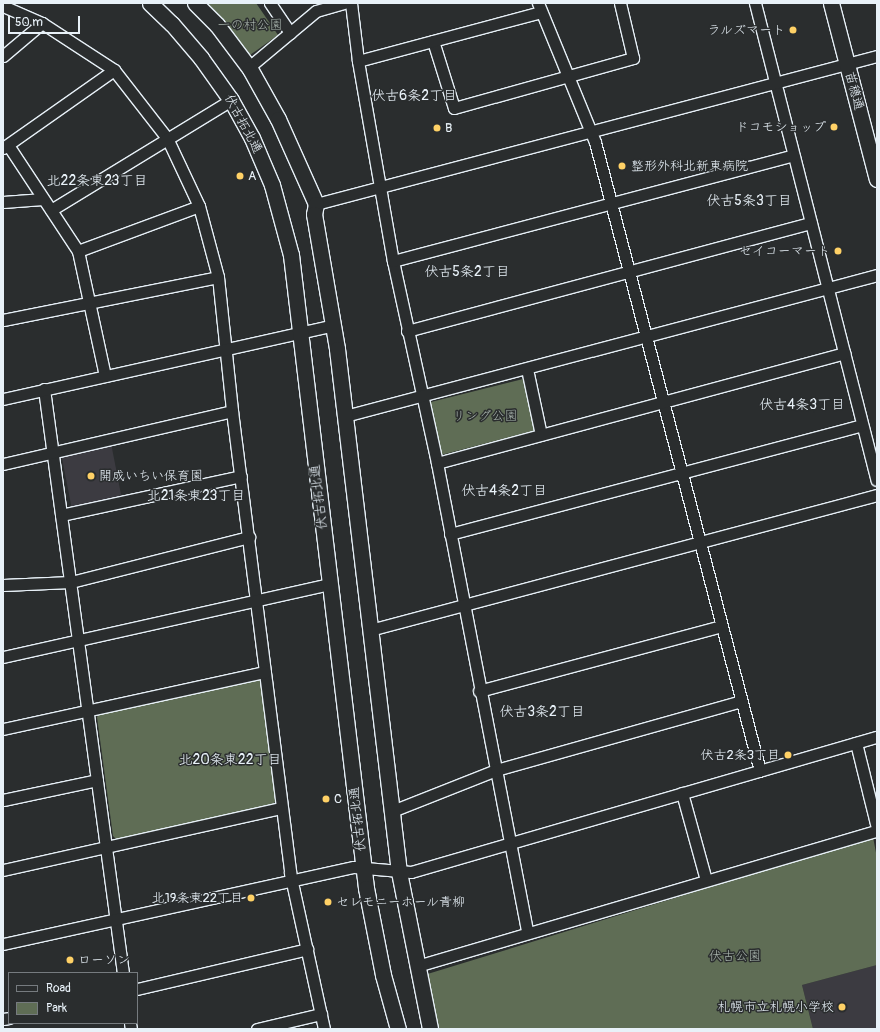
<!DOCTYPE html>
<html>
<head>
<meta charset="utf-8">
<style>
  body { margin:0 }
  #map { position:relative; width:880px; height:1032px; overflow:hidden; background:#2a2d2e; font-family:Pangolin,"Klee One",sans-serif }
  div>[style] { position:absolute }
  .built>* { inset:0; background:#3c3b41; transform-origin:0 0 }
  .green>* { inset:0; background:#5f6d55 }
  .roads { filter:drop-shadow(1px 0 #e8f1f8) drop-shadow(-1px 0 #e8f1f8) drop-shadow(0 1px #e8f1f8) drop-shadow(0 -1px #e8f1f8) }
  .street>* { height:11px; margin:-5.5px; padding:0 5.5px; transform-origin:5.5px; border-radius:5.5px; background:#2a2d2e }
  .secondary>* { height:15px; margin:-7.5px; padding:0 7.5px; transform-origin:7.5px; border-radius:7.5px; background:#2a2d2e }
  .dots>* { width:11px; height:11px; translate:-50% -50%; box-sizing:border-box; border:2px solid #2a2d2e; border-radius:50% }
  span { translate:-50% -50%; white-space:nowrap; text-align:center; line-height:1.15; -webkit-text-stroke:3px #2a2d2e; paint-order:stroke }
  .park-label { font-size:13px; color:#aab6af }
  .poi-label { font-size:13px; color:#e8f1f8 }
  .right { translate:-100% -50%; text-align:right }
  .left { translate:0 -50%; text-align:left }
  .street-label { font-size:13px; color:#e8f1f8 }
  .neighbourhood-label { font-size:14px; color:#e8f1f8 }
  .frame { position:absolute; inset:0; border:4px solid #e8f1f8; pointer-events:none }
  .legend { position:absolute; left:8px; top:972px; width:130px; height:52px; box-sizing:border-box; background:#2a2d2e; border:1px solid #767b7f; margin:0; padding:5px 7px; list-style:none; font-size:12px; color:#e8f1f8 }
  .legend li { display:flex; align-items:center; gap:8px; height:20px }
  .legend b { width:20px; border:1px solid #767b7f }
  .scale { position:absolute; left:8px; top:16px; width:72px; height:18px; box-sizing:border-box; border:2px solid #e8f1f8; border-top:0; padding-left:5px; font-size:12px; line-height:14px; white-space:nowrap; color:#e8f1f8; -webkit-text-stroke:3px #2a2d2e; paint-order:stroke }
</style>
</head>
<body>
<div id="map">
  <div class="built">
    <div style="left:111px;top:443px;width:57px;height:51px;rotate:79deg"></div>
    <div style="clip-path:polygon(877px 965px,877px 1029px,813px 1029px,802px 985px)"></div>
  </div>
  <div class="green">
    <div style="clip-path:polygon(207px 3px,256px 3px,278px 35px,250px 55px)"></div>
    <div style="clip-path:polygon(523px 379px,535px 429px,533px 431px,441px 455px,439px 453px,430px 405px,431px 402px)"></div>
    <div style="clip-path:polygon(259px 680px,262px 682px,276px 801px,272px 805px,116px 839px,113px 836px,97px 717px,99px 714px)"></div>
    <div style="clip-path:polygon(873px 837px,877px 858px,877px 965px,802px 985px,813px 1029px,436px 1029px,421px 976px)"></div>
  </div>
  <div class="roads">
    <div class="street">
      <div style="left:270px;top:3px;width:36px;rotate:56deg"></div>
      <div style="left:351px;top:3px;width:58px;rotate:83.1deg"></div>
      <div style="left:358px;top:61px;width:203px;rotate:80.1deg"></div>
      <div style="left:393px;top:261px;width:207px;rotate:77.7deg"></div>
      <div style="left:437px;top:463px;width:478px;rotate:79.1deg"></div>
      <div style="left:538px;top:3px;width:150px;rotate:67.7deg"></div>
      <div style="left:595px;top:142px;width:650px;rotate:75.3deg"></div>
      <div style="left:755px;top:3px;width:492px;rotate:75.7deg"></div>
      <div style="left:3px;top:6px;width:43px;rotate:23.6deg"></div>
      <div style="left:42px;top:23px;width:86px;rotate:33.1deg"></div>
      <div style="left:114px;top:70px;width:86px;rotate:52.1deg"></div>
      <div style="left:167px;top:138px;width:75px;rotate:64.8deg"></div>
      <div style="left:199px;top:206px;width:73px;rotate:75deg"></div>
      <div style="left:218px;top:277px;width:135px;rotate:84deg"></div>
      <div style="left:232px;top:411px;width:466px;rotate:82.8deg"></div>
      <div style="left:290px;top:873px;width:160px;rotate:77.7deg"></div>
      <div style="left:433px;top:41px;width:70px;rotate:72.6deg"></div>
      <div style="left:454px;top:108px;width:186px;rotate:-15.6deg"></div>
      <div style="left:633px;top:58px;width:57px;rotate:-103.3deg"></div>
      <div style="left:3px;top:56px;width:51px;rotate:-40.2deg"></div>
      <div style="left:358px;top:61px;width:189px;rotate:-15deg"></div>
      <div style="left:249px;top:67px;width:87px;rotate:-39.9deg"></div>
      <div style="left:316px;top:11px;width:29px;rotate:-16deg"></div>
      <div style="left:8px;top:145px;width:127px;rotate:56.6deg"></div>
      <div style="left:78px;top:251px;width:128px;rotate:77.8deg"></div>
      <div style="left:3px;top:148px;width:136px;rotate:-35.1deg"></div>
      <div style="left:3px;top:202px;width:40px;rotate:-4.3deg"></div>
      <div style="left:316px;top:204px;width:580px;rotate:-14.78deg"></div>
      <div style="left:51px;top:210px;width:211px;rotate:-31.4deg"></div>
      <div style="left:78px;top:251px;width:129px;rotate:-20.4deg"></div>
      <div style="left:393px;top:261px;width:414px;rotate:-14.8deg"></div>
      <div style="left:3px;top:320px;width:219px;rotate:-11.3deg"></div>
      <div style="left:407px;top:331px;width:418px;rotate:-15deg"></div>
      <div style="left:527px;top:369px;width:67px;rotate:78deg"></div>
      <div style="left:44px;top:389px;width:589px;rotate:82.3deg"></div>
      <div style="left:3px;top:399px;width:338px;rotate:-12.6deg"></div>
      <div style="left:345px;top:416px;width:550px;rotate:-14.84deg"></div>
      <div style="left:437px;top:463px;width:422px;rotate:-15.1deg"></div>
      <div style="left:3px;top:464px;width:235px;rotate:-13deg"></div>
      <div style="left:61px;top:515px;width:184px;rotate:-12.2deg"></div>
      <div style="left:450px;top:534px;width:426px;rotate:-14.8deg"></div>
      <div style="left:3px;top:585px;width:68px;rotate:-2.5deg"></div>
      <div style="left:71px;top:582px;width:184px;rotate:-14.2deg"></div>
      <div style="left:370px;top:630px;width:525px;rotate:-14.91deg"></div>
      <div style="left:3px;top:657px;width:334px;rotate:-12.6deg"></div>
      <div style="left:479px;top:691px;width:251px;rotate:-15deg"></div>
      <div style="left:3px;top:729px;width:268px;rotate:-12.3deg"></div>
      <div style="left:856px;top:743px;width:88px;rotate:76.1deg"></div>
      <div style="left:682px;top:793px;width:90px;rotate:74.6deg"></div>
      <div style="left:3px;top:800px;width:96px;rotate:-12deg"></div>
      <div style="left:392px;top:811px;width:112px;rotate:-21.5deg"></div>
      <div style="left:496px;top:770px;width:255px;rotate:-15.7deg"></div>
      <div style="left:3px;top:870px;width:284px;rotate:-12.6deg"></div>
      <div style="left:3px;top:944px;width:359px;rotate:-12.4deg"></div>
      <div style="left:354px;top:867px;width:57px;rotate:5deg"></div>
      <div style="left:411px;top:872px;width:485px;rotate:-16.2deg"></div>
      <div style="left:417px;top:966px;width:479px;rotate:-16.4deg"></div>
      <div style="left:137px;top:989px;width:175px;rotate:-13.2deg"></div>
      <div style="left:3px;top:1019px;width:6px;rotate:-9deg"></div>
      <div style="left:130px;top:1023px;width:6px;rotate:81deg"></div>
      <div style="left:257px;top:1029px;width:66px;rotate:-13.2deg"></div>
    </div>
    <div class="secondary">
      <div style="left:150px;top:3px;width:30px;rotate:44deg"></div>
      <div style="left:172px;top:24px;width:45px;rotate:49.5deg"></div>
      <div style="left:201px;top:58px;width:52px;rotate:54.5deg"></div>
      <div style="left:231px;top:100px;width:43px;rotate:61.1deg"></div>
      <div style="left:252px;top:138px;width:51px;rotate:66.9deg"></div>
      <div style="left:272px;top:185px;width:73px;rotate:74.8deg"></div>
      <div style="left:291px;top:255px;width:637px;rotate:83.24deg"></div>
      <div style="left:366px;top:888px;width:89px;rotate:78.9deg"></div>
      <div style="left:383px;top:975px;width:56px;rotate:74.5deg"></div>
      <div style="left:195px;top:3px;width:31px;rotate:45deg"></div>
      <div style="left:217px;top:25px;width:55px;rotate:53.1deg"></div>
      <div style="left:250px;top:69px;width:57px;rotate:60.8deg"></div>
      <div style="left:278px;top:119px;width:93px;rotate:65.9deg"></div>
      <div style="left:316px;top:204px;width:10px;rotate:101deg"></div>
      <div style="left:314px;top:214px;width:137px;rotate:80.3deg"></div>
      <div style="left:337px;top:349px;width:527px;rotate:83.24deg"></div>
      <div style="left:399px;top:872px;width:160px;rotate:78.8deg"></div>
      <div style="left:831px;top:3px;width:182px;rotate:75.4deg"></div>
    </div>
  </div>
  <div class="dots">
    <div style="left:793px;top:30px;background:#ffd166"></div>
    <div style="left:834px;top:127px;background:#ffd166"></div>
    <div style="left:437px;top:128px;background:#ffd166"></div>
    <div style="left:622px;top:166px;background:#ffd166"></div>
    <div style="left:240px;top:176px;background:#ffd166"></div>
    <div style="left:838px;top:251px;background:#ffd166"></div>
    <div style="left:91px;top:476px;background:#ffd166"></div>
    <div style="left:788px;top:755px;background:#ffd166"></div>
    <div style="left:326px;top:799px;background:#ffd166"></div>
    <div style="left:251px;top:898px;background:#ffd166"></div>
    <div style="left:328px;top:902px;background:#ffd166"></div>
    <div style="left:70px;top:960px;background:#ffd166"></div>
    <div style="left:842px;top:1007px;background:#ffd166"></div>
  </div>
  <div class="park-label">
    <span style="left:250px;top:25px">一の村公園</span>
    <span style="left:485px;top:416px">リング公園</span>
    <span style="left:735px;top:956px">伏古公園</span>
  </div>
  <div class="poi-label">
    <span class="right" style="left:785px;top:30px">ラルズマート</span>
    <span class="right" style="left:826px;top:127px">ドコモショップ</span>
    <span class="left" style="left:445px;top:128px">B</span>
    <span class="left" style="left:631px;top:166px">整形外科北新東病院</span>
    <span class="left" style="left:248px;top:176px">A</span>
    <span class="right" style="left:830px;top:251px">セイコーマート</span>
    <span class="left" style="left:99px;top:476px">開成いちい保育園</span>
    <span class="right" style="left:780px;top:755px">伏古2条3丁目</span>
    <span class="left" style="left:334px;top:799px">C</span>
    <span class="right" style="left:243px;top:898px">北19条東22丁目</span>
    <span class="left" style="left:336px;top:902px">セレモニーホール青柳</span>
    <span class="left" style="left:78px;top:960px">ローソン</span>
    <span class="right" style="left:834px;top:1007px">札幌市立札幌小学校</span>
  </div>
  <div class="street-label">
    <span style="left:854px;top:91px;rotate:75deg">苗穂通</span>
    <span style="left:243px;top:124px;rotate:62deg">伏古拓北通</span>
    <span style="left:319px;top:497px;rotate:-97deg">伏古拓北通</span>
    <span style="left:358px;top:819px;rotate:-96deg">伏古拓北通</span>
  </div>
  <div class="neighbourhood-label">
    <span style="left:414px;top:96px">伏古6条2丁目</span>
    <span style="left:97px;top:181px">北22条東23丁目</span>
    <span style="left:749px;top:201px">伏古5条3丁目</span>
    <span style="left:467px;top:272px">伏古5条2丁目</span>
    <span style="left:802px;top:405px">伏古4条3丁目</span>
    <span style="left:504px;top:491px">伏古4条2丁目</span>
    <span style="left:196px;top:496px">北21条東23丁目</span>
    <span style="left:542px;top:712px">伏古3条2丁目</span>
    <span style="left:230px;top:760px">北20条東22丁目</span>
  </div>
  <div class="frame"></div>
  <ul class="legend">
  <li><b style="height:5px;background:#2a2d2e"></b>Road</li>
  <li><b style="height:11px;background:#5f6d55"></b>Park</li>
  </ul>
  <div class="scale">50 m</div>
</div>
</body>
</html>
